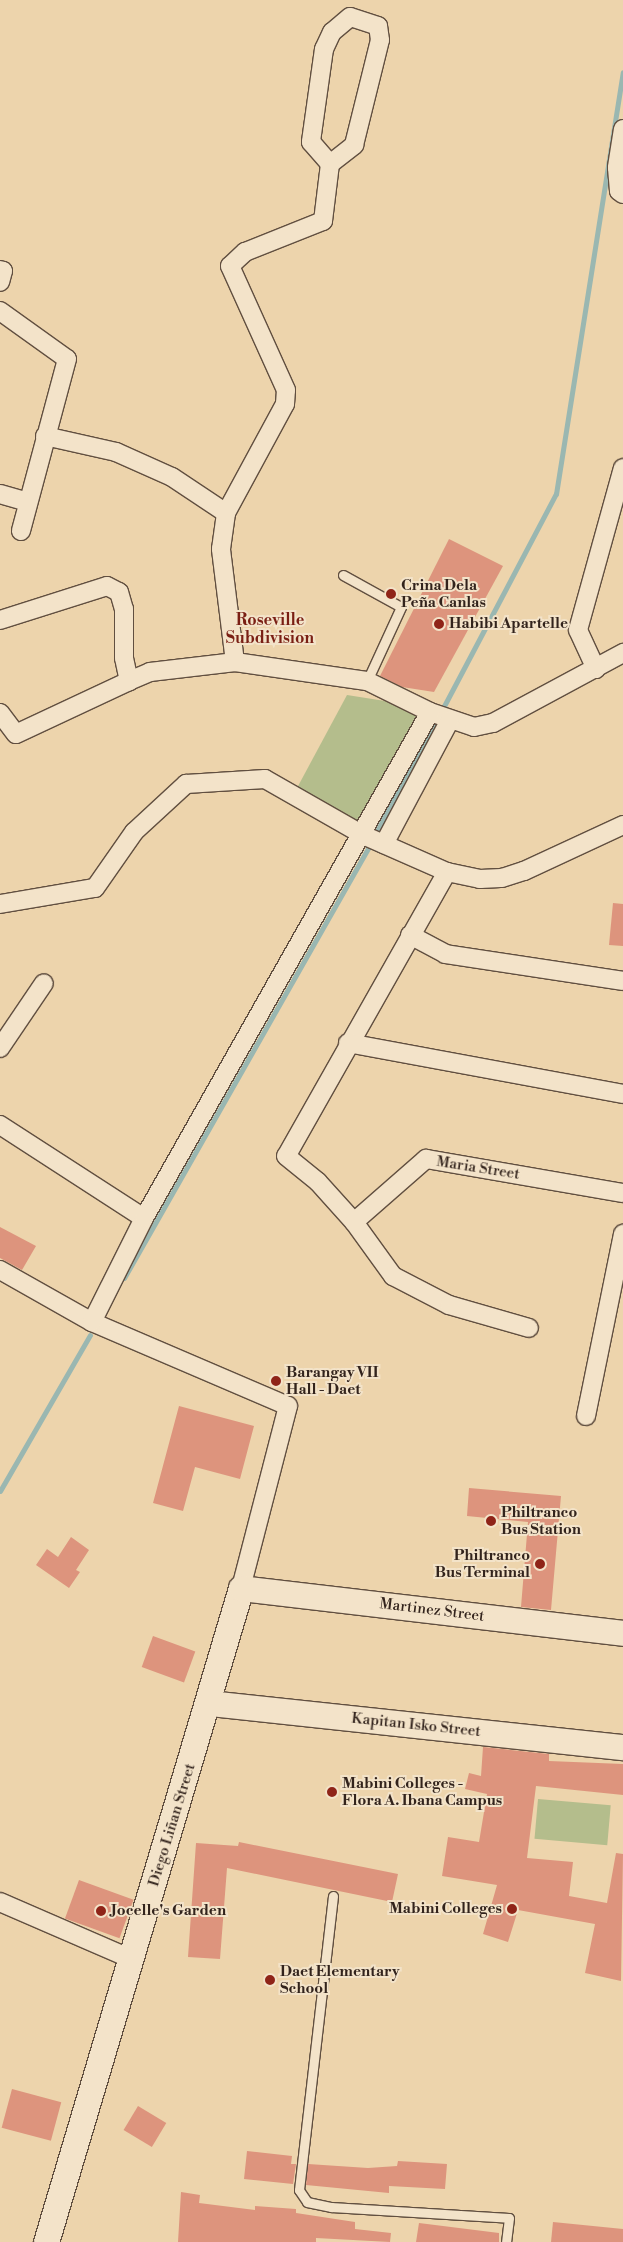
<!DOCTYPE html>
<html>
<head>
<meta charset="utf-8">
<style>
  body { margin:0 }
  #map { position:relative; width:623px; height:2242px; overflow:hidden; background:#edd4ac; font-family:"Libre Bodoni",serif }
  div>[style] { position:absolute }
  .green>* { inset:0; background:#b4bd8c; transform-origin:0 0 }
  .stream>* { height:5px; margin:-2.5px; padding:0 2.5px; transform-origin:2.5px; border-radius:2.5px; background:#9ab7b1 }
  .building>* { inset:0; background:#dd947d; transform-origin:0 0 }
  .roads { filter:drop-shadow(1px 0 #614f40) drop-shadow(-1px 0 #614f40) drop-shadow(0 1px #614f40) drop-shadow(0 -1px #614f40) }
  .lane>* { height:9px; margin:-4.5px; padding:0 4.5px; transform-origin:4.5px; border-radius:4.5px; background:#f3e3c9 }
  .street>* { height:18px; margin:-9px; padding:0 9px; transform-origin:9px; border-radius:9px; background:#f3e3c9 }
  .secondary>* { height:25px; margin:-12.5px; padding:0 12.5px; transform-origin:12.5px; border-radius:12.5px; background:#f3e3c9 }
  .dots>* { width:14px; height:14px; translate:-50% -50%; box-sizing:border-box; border:2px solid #f3e3c9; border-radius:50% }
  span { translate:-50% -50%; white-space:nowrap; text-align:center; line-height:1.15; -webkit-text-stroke:4px #f3e3c9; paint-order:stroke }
  .poi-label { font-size:15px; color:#32231c; font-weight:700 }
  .left { translate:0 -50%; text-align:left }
  .right { translate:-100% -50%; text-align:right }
  .street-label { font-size:15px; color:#32231c }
  .neighbourhood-label { font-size:16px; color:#7a1f14; font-weight:700 }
</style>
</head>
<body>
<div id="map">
  <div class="green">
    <div style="clip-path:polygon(347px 695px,385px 701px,418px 715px,361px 823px,297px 788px)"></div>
    <div style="left:538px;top:1799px;width:73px;height:40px;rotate:5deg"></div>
  </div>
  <div class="stream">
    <div style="left:444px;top:706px;width:240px;rotate:-62.2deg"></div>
    <div style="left:556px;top:494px;width:427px;rotate:-81deg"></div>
    <div style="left:378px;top:829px;width:125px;rotate:-61.8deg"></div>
    <div style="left:124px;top:1278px;width:500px;rotate:-60.41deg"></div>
    <div style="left:0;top:1491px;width:180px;rotate:-60deg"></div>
  </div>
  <div class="building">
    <div style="clip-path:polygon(449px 539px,503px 566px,434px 692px,402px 687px,380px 676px)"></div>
    <div style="clip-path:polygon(613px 903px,623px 904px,623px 946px,609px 945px)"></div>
    <div style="clip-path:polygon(0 1227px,36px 1246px,22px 1270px,0 1258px)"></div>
    <div style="clip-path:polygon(179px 1406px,254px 1426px,240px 1479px,195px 1467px,183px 1511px,153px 1503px)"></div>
    <div style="clip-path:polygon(469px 1488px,561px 1496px,551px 1610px,521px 1607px,528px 1522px,467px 1516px)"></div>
    <div style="clip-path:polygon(71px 1537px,89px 1550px,76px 1570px,80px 1572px,69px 1588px,36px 1565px,47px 1549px,58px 1557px)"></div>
    <div style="left:153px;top:1636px;width:45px;height:33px;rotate:20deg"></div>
    <div style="clip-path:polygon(483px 1747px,549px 1754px,549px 1761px,623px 1764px,623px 1795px,536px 1786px,527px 1858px,573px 1862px,569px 1896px,607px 1903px,616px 1853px,623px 1854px,621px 1981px,585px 1973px,595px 1924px,518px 1910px,508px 1942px,483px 1934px,497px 1885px,442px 1876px,448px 1837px,479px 1842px,487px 1794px,465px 1789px,469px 1773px,481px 1776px)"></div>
    <div style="clip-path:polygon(239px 1842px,398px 1874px,392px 1902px,227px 1868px,220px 1959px,188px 1957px,196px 1843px,238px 1846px)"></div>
    <div style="left:79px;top:1880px;width:58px;height:41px;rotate:20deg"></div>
    <div style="left:12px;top:2089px;width:51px;height:40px;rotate:15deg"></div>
    <div style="left:138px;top:2106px;width:33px;height:28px;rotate:31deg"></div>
    <div style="clip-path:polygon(247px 2151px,292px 2156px,291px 2164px,296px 2164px,293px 2184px,244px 2179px)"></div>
    <div style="clip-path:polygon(398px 2161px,447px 2164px,445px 2189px,389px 2186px,389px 2193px,306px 2185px,308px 2164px,368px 2168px,397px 2166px)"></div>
    <div style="clip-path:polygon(181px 2192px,200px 2195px,199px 2203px,255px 2210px,255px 2206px,296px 2209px,296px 2213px,355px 2222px,355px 2229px,391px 2233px,390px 2242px,316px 2238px,316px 2242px,178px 2242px)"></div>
    <div style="clip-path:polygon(553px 2222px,623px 2229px,623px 2242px,551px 2242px)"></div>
    <div style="clip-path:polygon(419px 2223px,499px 2233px,499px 2242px,416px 2242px)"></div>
  </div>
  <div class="roads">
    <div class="lane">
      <div style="left:343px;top:575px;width:66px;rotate:28.9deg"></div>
      <div style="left:401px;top:607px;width:81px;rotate:114.7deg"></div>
      <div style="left:333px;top:1896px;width:296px;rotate:96.6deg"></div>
      <div style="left:299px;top:2190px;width:14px;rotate:56deg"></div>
      <div style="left:307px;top:2202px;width:25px;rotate:12deg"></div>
      <div style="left:331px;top:2207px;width:178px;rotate:3.5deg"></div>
      <div style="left:509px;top:2218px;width:24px;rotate:97deg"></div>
    </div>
    <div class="street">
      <div style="left:623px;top:129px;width:39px;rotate:99deg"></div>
      <div style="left:617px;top:168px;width:23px;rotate:85deg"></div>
      <div style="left:619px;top:191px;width:5px;rotate:37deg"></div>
      <div style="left:0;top:270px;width:3px;rotate:18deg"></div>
      <div style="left:3px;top:271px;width:11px;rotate:105deg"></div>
      <div style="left:0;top:311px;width:82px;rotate:35.6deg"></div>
      <div style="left:67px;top:359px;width:178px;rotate:105deg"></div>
      <div style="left:45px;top:436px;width:73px;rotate:12.7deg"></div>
      <div style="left:116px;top:452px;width:61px;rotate:24.1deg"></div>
      <div style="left:172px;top:477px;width:65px;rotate:33.7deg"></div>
      <div style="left:0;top:494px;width:29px;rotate:16deg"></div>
      <div style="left:0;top:620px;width:112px;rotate:-17.6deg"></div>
      <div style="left:107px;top:586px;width:13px;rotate:27deg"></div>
      <div style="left:119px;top:592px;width:18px;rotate:74deg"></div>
      <div style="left:124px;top:609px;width:49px;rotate:90deg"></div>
      <div style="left:124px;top:658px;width:24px;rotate:78deg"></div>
      <div style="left:129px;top:681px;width:23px;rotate:-23deg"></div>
      <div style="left:150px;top:672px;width:86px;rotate:-6.7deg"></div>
      <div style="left:235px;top:662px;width:133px;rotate:8.2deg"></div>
      <div style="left:367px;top:681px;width:70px;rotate:26.2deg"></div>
      <div style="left:430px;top:712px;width:46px;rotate:18.8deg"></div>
      <div style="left:474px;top:727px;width:19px;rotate:-12deg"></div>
      <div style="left:493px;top:723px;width:148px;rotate:-28.3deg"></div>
      <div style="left:235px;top:662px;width:114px;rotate:-97.1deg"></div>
      <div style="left:221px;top:549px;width:36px;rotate:-82deg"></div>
      <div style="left:226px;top:513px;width:124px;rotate:-61.6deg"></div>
      <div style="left:285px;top:404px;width:14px;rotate:-86deg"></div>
      <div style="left:286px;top:390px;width:136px;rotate:-114.3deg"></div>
      <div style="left:230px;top:266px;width:21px;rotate:-43deg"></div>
      <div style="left:245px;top:252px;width:84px;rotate:-21.7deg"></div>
      <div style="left:323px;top:221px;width:57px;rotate:-83deg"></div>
      <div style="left:330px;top:164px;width:31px;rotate:-38deg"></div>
      <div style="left:354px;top:145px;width:108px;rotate:-76.1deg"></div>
      <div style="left:380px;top:40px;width:14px;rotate:-98deg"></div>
      <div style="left:378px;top:26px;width:29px;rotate:-162deg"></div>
      <div style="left:350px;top:17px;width:23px;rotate:140deg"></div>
      <div style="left:332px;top:32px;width:19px;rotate:115deg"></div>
      <div style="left:324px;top:49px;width:94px;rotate:98deg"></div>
      <div style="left:311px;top:142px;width:29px;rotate:49deg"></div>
      <div style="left:596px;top:669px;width:43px;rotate:-114.8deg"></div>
      <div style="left:578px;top:630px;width:168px;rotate:-74.5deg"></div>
      <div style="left:0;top:713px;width:26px;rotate:53deg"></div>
      <div style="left:16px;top:734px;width:125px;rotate:-25.1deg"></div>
      <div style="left:384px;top:844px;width:140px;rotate:-62deg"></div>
      <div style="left:447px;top:872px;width:326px;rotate:119.5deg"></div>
      <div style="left:286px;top:1156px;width:41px;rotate:39.1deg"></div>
      <div style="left:318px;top:1182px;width:54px;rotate:48deg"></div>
      <div style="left:354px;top:1222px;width:67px;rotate:54.2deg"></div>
      <div style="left:393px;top:1276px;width:63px;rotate:27.4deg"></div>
      <div style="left:449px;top:1305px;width:83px;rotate:16deg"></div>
      <div style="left:0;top:904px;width:96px;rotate:-9.6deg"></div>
      <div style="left:95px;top:888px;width:68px;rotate:-55.1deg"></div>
      <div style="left:134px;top:832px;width:71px;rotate:-42.7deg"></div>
      <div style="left:186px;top:784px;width:79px;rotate:-3.6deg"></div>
      <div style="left:265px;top:779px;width:113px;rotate:29.7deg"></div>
      <div style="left:363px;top:835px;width:92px;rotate:23.8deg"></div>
      <div style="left:447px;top:872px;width:34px;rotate:12deg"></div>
      <div style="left:480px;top:879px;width:22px;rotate:-3deg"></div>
      <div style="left:502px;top:878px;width:23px;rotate:-18deg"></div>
      <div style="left:524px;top:871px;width:109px;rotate:-24.9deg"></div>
      <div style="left:410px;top:935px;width:40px;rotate:28deg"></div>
      <div style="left:445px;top:954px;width:180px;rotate:8.6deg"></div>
      <div style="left:348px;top:1043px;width:280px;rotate:10.5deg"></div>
      <div style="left:0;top:1048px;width:78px;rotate:-55.9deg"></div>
      <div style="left:0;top:1125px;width:171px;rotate:32.9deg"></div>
      <div style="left:354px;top:1222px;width:96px;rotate:-41.2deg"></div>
      <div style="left:426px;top:1159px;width:200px;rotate:9.8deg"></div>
      <div style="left:0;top:1270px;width:106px;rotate:29.5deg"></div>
      <div style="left:92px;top:1322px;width:213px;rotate:23.2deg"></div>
      <div style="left:288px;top:1406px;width:188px;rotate:104.5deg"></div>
      <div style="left:92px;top:1322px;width:116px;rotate:-63.4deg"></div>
      <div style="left:144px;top:1218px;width:581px;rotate:-60.52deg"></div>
      <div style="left:586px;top:1416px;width:186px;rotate:-78.5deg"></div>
      <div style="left:0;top:1902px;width:143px;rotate:23.5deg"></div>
    </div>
    <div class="secondary">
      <div style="left:209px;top:1703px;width:416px;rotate:6.1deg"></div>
      <div style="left:46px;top:2242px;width:682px;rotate:-73.4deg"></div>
      <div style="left:241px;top:1588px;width:385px;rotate:6.7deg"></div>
    </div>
  </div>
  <div class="dots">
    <div style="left:391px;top:594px;background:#8f2418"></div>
    <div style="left:439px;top:624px;background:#8f2418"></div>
    <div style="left:276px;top:1381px;background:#8f2418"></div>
    <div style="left:491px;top:1521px;background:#8f2418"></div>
    <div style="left:540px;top:1564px;background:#8f2418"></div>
    <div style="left:332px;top:1792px;background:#8f2418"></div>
    <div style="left:512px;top:1909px;background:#8f2418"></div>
    <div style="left:101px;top:1911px;background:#8f2418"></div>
    <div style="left:270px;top:1980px;background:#8f2418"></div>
  </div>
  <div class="poi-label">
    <span class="left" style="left:401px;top:594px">Crina Dela<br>Peña Canlas</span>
    <span class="left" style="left:449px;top:624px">Habibi Apartelle</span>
    <span class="left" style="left:286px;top:1381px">Barangay VII<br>Hall - Daet</span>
    <span class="left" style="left:501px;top:1521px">Philtranco<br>Bus Station</span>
    <span class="right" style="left:530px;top:1564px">Philtranco<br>Bus Terminal</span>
    <span class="left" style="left:342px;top:1792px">Mabini Colleges -<br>Flora A. Ibana Campus</span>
    <span class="right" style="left:502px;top:1909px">Mabini Colleges</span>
    <span class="left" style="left:111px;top:1911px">Jocelle's Garden</span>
    <span class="left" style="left:280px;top:1980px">Daet Elementary<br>School</span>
  </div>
  <div class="street-label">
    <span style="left:478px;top:1168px;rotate:9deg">Maria Street</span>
    <span style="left:432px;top:1610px;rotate:7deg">Martinez Street</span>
    <span style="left:416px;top:1725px;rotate:6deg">Kapitan Isko Street</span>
    <span style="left:172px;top:1825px;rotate:-73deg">Diego Liñan Street</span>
  </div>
  <div class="neighbourhood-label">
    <span style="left:270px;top:629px">Roseville<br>Subdivision</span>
  </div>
</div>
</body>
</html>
